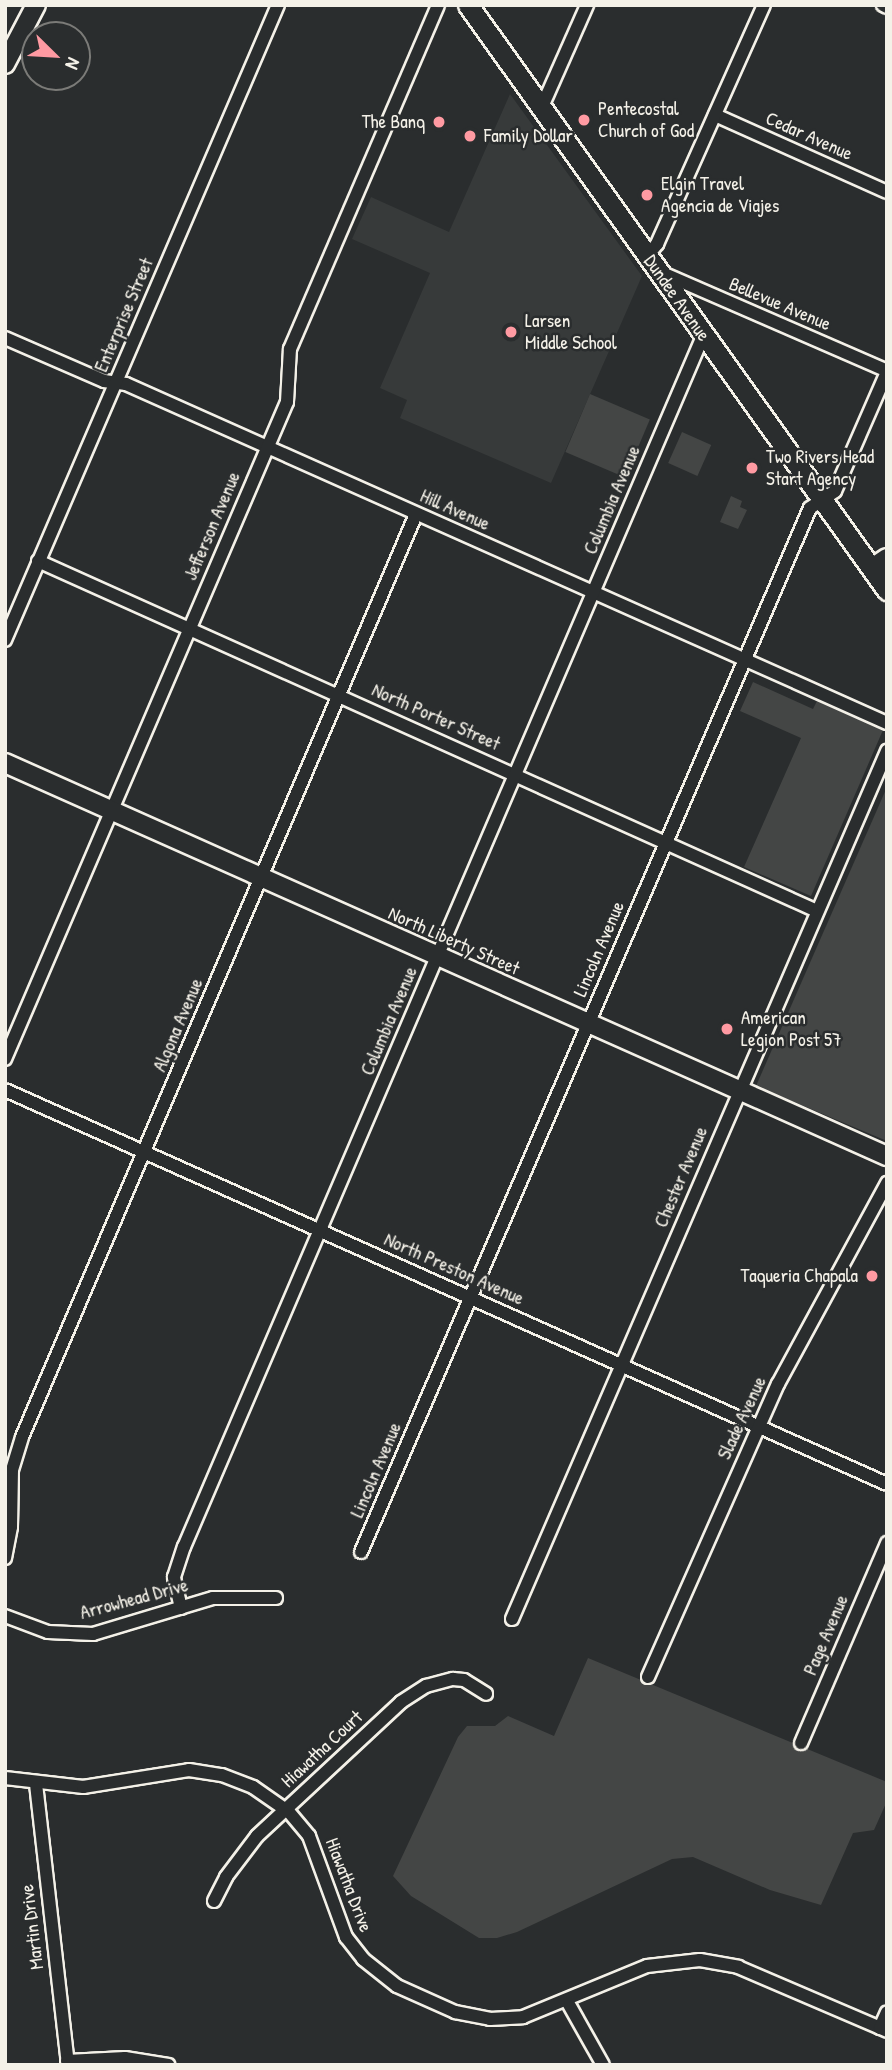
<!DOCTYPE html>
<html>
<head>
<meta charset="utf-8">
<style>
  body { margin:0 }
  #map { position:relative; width:892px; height:2070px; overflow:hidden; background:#2a2d2e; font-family:"Patrick Hand",sans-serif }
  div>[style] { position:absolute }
  .built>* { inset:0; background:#373a3a }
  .green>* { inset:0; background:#444645; transform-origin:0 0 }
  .roads { filter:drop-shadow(2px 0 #f4f1e8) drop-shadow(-2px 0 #f4f1e8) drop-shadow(0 2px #f4f1e8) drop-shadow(0 -2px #f4f1e8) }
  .street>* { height:12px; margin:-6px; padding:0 6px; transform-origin:6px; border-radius:6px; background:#2a2d2e }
  .secondary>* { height:18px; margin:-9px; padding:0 9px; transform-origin:9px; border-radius:9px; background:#2a2d2e }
  .primary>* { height:19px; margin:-9.5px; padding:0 9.5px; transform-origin:9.5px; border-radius:9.5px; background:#2a2d2e }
  .dots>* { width:19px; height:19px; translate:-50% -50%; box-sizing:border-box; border:4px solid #2a2d2e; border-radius:50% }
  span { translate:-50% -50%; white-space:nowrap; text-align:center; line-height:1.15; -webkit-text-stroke:5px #2a2d2e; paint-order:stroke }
  .poi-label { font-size:19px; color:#f4f1e8 }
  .left { translate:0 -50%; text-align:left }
  .right { translate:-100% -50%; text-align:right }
  .street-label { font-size:19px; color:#f4f1e8 }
  .frame { position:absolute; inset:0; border:7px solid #f4f1e8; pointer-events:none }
  .north { position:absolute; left:21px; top:21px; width:70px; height:70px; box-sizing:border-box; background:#2a2d2e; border:2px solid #7b7b78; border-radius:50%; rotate:114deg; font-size:19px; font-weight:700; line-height:28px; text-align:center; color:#f4f1e8 }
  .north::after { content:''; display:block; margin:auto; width:24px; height:32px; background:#ff9aa2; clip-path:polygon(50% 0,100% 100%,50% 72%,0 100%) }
</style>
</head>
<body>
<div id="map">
  <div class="built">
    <div style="clip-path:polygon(510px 94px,642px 276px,551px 483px,400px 418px,407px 400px,380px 388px,430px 273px,352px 239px,371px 197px,449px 232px)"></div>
  </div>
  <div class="green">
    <div style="left:590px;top:394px;width:65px;height:63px;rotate:23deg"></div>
    <div style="left:682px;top:432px;width:32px;height:34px;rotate:24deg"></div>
    <div style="clip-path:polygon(731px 496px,742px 501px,740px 507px,747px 510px,738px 529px,720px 522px)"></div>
    <div style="clip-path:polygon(753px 682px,813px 709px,817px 701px,883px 730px,811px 896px,744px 867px,801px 738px,740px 711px)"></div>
    <div style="clip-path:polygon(887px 787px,887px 1141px,756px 1086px)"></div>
    <div style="clip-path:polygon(588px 1658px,887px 1782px,887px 1801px,874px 1830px,853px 1833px,821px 1905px,770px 1890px,693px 1857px,672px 1859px,517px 1932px,497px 1938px,479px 1938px,411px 1896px,393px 1876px,458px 1737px,467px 1726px,495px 1726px,508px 1716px,554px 1736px)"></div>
  </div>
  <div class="roads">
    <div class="street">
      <div style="left:883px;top:5px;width:4px;rotate:27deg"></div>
      <div style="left:541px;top:109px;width:114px;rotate:-66.1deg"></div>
      <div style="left:715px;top:115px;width:188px;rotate:24.1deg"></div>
      <div style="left:647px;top:256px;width:16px;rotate:-50deg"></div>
      <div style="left:657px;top:244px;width:262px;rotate:-65.9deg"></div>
      <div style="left:662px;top:273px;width:245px;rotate:23.5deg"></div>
      <div style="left:5px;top:338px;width:108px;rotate:23.5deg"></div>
      <div style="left:104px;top:381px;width:22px;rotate:8deg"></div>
      <div style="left:126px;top:384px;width:833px;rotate:24.01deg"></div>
      <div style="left:38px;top:561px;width:854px;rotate:24.19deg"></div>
      <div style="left:5px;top:640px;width:691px;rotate:-66.74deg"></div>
      <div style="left:5px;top:1059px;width:715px;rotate:-66.77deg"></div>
      <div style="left:287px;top:402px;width:53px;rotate:-86.8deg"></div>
      <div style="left:290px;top:349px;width:374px;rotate:-66.7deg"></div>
      <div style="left:5px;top:1090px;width:966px;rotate:24.07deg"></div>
      <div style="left:361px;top:1552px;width:1136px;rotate:-66.73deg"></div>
      <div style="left:810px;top:508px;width:30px;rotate:-34deg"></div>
      <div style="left:835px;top:491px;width:130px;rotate:-66.4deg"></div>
      <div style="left:5px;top:1558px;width:32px;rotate:-79deg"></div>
      <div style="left:11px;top:1527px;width:57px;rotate:-89deg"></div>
      <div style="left:12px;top:1470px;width:34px;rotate:-73deg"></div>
      <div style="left:22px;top:1437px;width:1004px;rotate:-66.88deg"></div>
      <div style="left:181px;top:1608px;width:32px;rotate:-103deg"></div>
      <div style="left:174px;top:1577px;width:32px;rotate:-72deg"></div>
      <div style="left:184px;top:1547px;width:1318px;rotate:-66.8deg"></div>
      <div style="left:5px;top:1616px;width:46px;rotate:20.4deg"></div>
      <div style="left:48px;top:1632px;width:45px;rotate:2.5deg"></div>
      <div style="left:93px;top:1634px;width:125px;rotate:-16.7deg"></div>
      <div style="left:213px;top:1598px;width:63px"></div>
      <div style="left:512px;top:1619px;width:946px;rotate:-66.63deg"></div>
      <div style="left:648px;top:1677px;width:321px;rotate:-66.1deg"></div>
      <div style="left:778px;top:1384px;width:229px;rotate:-61.5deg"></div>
      <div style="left:801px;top:1743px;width:218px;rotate:-66.7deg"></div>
      <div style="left:5px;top:1778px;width:79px;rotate:6.6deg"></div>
      <div style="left:83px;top:1787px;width:107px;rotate:-9.1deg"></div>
      <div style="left:189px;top:1770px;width:33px;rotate:9deg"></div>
      <div style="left:222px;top:1775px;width:33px;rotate:21deg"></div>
      <div style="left:253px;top:1787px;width:44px;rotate:34.8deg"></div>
      <div style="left:289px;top:1812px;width:31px;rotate:50deg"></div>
      <div style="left:309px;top:1836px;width:108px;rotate:69.9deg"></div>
      <div style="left:346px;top:1937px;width:28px;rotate:52deg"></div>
      <div style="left:363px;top:1959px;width:43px;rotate:38.5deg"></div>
      <div style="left:397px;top:1986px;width:64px;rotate:24.1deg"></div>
      <div style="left:455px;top:2012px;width:36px;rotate:11deg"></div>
      <div style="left:490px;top:2019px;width:33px;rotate:-3deg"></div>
      <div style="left:523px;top:2017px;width:134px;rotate:-22.4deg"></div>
      <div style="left:647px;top:1966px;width:53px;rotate:-6.5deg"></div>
      <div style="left:700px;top:1960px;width:39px;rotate:10deg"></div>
      <div style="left:738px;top:1967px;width:162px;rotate:23.2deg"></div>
      <div style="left:36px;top:1784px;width:283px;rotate:83.5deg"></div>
      <div style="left:214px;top:1901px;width:27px;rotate:-63deg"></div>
      <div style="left:226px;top:1877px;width:51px;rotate:-52.9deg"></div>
      <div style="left:257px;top:1836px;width:197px;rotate:-42.9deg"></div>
      <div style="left:401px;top:1702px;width:30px;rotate:-33deg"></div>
      <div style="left:426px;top:1686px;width:28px;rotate:-15deg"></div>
      <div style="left:453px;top:1679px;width:11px;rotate:5deg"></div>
      <div style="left:464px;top:1680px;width:26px;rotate:32deg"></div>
      <div style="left:567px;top:2001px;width:73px;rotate:60.6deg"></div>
      <div style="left:880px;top:2028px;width:17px;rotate:-66deg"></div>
      <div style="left:67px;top:2061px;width:58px;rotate:-3deg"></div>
      <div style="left:125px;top:2058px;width:44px;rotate:9.2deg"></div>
    </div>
    <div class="secondary">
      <div style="left:5px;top:64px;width:67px;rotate:-62.3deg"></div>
      <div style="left:872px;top:568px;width:18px;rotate:-34deg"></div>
      <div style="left:5px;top:763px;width:966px;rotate:24.02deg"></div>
    </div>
    <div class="primary">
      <div style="left:468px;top:5px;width:720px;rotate:54.39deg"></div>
    </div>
  </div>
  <div class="dots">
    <div style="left:584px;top:120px;background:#ff9aa2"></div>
    <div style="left:439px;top:122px;background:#ff9aa2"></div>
    <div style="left:470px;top:136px;background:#ff9aa2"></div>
    <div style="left:647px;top:195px;background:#ff9aa2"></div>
    <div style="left:511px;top:332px;background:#ff9aa2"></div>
    <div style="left:752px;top:468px;background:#ff9aa2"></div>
    <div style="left:727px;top:1029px;background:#ff9aa2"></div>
    <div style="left:872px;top:1276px;background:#ff9aa2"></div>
  </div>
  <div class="poi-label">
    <span class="left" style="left:598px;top:120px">Pentecostal<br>Church of God</span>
    <span class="right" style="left:425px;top:122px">The Banq</span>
    <span class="left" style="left:484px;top:136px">Family Dollar</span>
    <span class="left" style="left:661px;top:195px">Elgin Travel<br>Agencia de Viajes</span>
    <span class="left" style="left:525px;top:332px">Larsen<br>Middle School</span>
    <span class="left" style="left:766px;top:468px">Two Rivers Head<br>Start Agency</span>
    <span class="left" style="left:741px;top:1029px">American<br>Legion Post 57</span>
    <span class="right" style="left:858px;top:1276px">Taqueria Chapala</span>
  </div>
  <div class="street-label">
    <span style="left:809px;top:136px;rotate:24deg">Cedar Avenue</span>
    <span style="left:677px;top:298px;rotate:55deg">Dundee Avenue</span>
    <span style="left:780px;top:304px;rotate:23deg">Bellevue Avenue</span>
    <span style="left:124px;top:315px;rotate:-67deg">Enterprise Street</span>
    <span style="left:612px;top:500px;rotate:-67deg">Columbia Avenue</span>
    <span style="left:455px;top:510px;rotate:24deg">Hill Avenue</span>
    <span style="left:212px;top:526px;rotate:-67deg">Jefferson Avenue</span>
    <span style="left:436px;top:717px;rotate:24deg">North Porter Street</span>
    <span style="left:454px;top:941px;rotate:24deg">North Liberty Street</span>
    <span style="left:599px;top:949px;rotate:-67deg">Lincoln Avenue</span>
    <span style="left:389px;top:1021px;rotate:-67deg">Columbia Avenue</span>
    <span style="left:178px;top:1025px;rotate:-67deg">Algona Avenue</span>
    <span style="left:681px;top:1177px;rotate:-67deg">Chester Avenue</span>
    <span style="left:454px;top:1269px;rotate:24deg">North Preston Avenue</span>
    <span style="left:742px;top:1418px;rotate:-65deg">Slade Avenue</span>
    <span style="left:376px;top:1470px;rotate:-67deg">Lincoln Avenue</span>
    <span style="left:134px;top:1599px;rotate:-15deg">Arrowhead Drive</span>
    <span style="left:826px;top:1635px;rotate:-67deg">Page Avenue</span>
    <span style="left:322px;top:1749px;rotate:-43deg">Hiawatha Court</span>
    <span style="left:349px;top:1885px;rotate:69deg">Hiawatha Drive</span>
    <span style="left:32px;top:1927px;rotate:-97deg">Martin Drive</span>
  </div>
  <div class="frame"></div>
  <div class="north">N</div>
</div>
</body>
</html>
